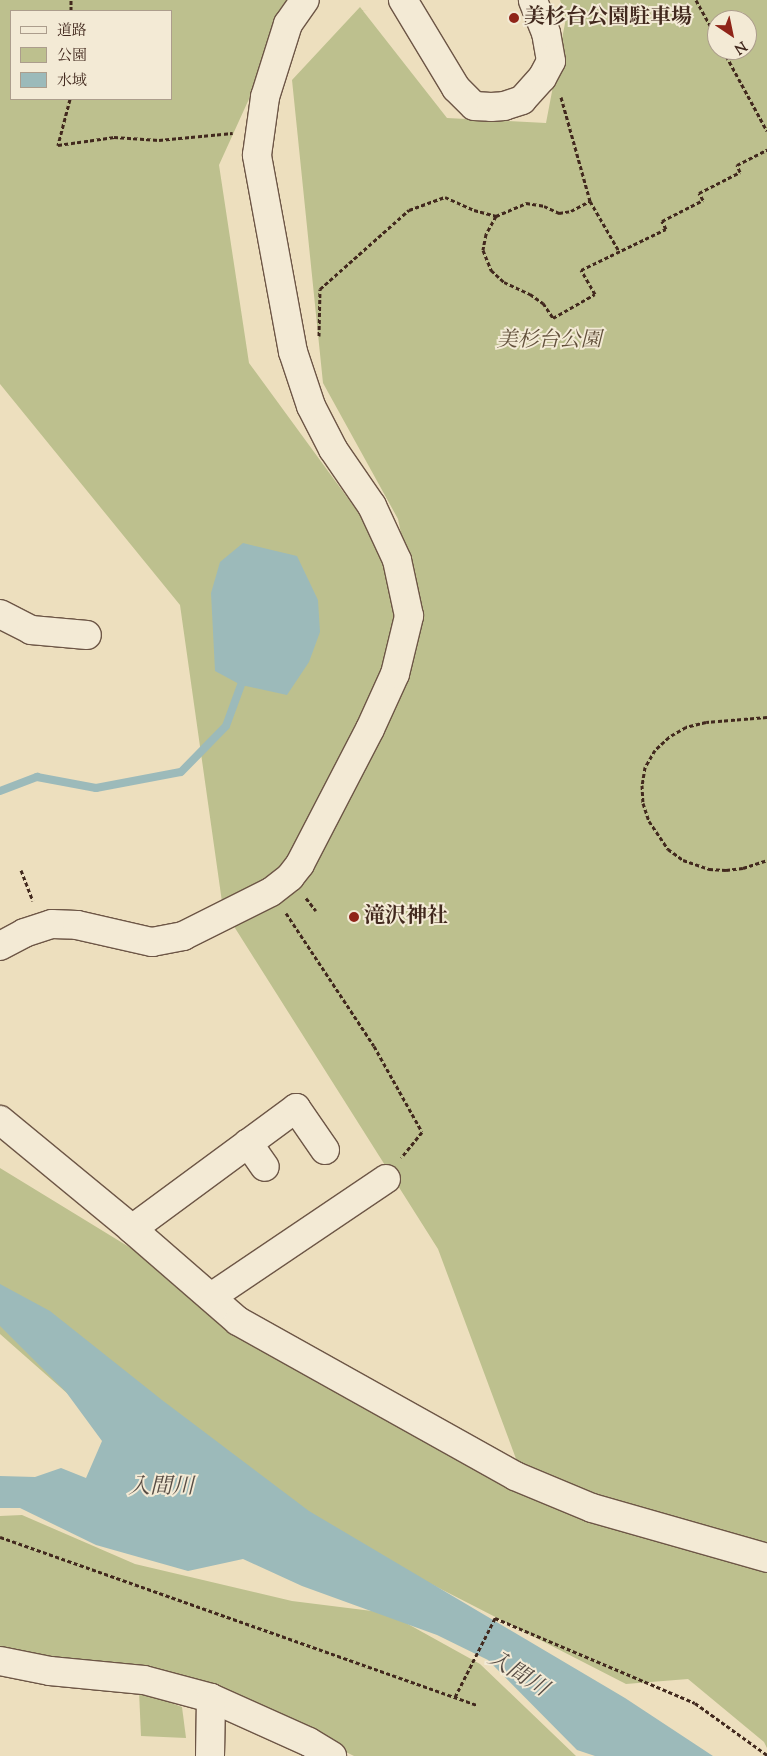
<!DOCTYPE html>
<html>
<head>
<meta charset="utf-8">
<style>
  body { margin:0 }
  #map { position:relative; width:767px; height:1756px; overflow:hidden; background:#eddfbe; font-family:"Sorts Mill Goudy","Noto Serif JP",serif }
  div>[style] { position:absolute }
  .green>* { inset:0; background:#bdc08e }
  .water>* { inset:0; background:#9cbaba }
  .stream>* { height:8px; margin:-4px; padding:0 4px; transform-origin:4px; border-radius:4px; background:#9cbaba }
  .path>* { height:3px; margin-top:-1.5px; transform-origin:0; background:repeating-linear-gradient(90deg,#42291e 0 4px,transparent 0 6.5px) }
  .roads { filter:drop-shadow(1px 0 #6d5646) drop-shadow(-1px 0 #6d5646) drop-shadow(0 1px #6d5646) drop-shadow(0 -1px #6d5646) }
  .minor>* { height:28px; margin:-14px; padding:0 14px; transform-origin:14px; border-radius:14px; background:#f3ead5 }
  .dots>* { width:14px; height:14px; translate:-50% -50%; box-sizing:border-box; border:2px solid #f3ead5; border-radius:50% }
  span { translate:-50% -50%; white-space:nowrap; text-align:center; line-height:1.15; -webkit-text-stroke:4px #f3ead5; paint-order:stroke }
  .poi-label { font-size:21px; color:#42291e; font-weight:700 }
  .left { translate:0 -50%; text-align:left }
  .park-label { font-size:21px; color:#614f3a; font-style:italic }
  .water-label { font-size:22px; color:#584d45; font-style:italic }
  .legend { position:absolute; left:10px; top:10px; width:162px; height:90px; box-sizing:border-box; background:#f3ead5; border:1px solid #ac9d8c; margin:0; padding:6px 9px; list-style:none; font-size:15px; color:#42291e }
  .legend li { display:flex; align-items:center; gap:10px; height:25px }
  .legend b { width:25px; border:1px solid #ac9d8c }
  .north { position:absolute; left:707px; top:10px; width:50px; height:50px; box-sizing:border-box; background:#f3ead5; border:1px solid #ac9d8c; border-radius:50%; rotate:146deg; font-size:14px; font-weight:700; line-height:20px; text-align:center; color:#42291e }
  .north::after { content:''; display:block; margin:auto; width:18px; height:22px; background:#8f2418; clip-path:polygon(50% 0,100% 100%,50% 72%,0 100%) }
</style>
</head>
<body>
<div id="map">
  <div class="green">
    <div style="clip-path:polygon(evenodd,0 0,294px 0,219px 165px,249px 363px,412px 586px,398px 519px,323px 383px,292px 80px,360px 7px,447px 118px,546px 123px,566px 18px,560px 0,767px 0,767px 1748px,764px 1742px,688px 1679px,626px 1684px,312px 1523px,111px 1432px,0 1334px,0 1168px,528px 1491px,438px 1249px,223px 909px,180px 605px,0 384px,0 0,11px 11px,171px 11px,171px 99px,11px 99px,11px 11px,0 0,717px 20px,747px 20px,747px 50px,717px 50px,717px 20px)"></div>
    <div style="clip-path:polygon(22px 1515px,135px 1564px,292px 1601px,388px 1613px,480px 1664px,576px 1756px,354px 1756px,202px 1682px,0 1651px,0 1516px)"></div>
    <div style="clip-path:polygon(139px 1691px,182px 1707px,186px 1738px,141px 1736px)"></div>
  </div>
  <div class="water">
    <div style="clip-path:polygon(243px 543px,297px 556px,318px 600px,320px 632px,309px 662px,287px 695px,241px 685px,215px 671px,211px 593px,220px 562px)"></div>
    <div style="clip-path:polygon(0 1284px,50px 1311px,162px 1400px,309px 1511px,625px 1698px,713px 1756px,595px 1756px,577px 1750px,488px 1660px,437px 1635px,302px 1586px,243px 1559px,188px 1571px,96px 1545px,20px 1508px,0 1508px,0 1476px,35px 1477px,61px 1468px,86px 1478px,102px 1441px,66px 1392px,0 1326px)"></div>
  </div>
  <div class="stream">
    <div style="left:0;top:791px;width:40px;rotate:-21deg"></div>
    <div style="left:37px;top:777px;width:60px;rotate:10.6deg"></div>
    <div style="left:96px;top:788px;width:86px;rotate:-10.7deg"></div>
    <div style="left:181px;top:772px;width:64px;rotate:-45.6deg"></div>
    <div style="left:226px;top:726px;width:44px;rotate:-69.9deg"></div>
  </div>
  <div class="path">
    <div style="left:696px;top:0;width:43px;rotate:61.1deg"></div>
    <div style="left:71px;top:11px;width:11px;rotate:-90deg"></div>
    <div style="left:723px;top:50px;width:92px;rotate:61.5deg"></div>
    <div style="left:561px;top:97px;width:108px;rotate:74.4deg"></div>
    <div style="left:590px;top:201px;width:58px;rotate:59.9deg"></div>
    <div style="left:70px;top:99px;width:48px;rotate:104.6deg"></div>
    <div style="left:58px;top:145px;width:57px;rotate:-8.1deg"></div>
    <div style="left:114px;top:137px;width:45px;rotate:3.8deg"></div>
    <div style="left:159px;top:140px;width:74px;rotate:-5.4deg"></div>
    <div style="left:496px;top:216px;width:33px;rotate:-23deg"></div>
    <div style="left:526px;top:203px;width:18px;rotate:9deg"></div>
    <div style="left:544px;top:206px;width:17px;rotate:25deg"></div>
    <div style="left:559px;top:213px;width:12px;rotate:-9deg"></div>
    <div style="left:571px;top:211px;width:21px;rotate:-28deg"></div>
    <div style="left:319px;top:336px;width:47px;rotate:-88.8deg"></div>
    <div style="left:320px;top:289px;width:119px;rotate:-41.6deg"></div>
    <div style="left:409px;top:210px;width:38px;rotate:-20deg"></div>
    <div style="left:445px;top:197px;width:32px;rotate:24deg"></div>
    <div style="left:474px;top:210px;width:23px;rotate:15deg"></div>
    <div style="left:496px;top:216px;width:21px;rotate:119deg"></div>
    <div style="left:486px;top:234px;width:16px;rotate:101deg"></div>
    <div style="left:483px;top:250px;width:22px;rotate:68deg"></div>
    <div style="left:491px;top:270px;width:18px;rotate:43deg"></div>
    <div style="left:504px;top:282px;width:29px;rotate:25deg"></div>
    <div style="left:530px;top:294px;width:16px;rotate:35deg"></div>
    <div style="left:543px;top:303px;width:18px;rotate:56deg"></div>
    <div style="left:553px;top:318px;width:48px;rotate:-29.7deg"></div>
    <div style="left:595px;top:294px;width:28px;rotate:-120deg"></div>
    <div style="left:581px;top:270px;width:94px;rotate:-25.8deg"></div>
    <div style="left:666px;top:229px;width:9px;rotate:-117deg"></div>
    <div style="left:662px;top:221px;width:46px;rotate:-27.1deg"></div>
    <div style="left:703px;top:200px;width:8px;rotate:-120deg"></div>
    <div style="left:699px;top:193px;width:46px;rotate:-27.1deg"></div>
    <div style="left:740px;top:172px;width:8px;rotate:-113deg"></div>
    <div style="left:737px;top:165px;width:34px;rotate:-27deg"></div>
    <div style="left:767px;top:717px;width:61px;rotate:175.3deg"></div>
    <div style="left:706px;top:722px;width:21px;rotate:166deg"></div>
    <div style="left:686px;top:727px;width:20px;rotate:150deg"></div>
    <div style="left:669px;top:737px;width:19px;rotate:137deg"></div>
    <div style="left:655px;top:750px;width:20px;rotate:120deg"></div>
    <div style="left:645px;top:767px;width:18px;rotate:99deg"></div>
    <div style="left:642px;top:785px;width:18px;rotate:87deg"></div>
    <div style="left:643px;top:803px;width:19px;rotate:72deg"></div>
    <div style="left:649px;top:821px;width:34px;rotate:56deg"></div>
    <div style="left:668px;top:849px;width:19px;rotate:36deg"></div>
    <div style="left:683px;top:860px;width:28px;rotate:19deg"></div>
    <div style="left:709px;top:869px;width:17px;rotate:3deg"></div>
    <div style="left:726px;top:870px;width:17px;rotate:-7deg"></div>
    <div style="left:743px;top:868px;width:25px;rotate:-18deg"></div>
    <div style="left:21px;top:870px;width:33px;rotate:69deg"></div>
    <div style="left:306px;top:898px;width:16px;rotate:52deg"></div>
    <div style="left:286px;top:913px;width:159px;rotate:56.5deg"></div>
    <div style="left:374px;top:1046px;width:98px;rotate:60.8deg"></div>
    <div style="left:422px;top:1132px;width:33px;rotate:129deg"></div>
    <div style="left:0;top:1537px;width:506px;rotate:19.4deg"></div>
    <div style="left:455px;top:1697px;width:89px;rotate:-63.1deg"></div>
    <div style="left:495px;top:1618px;width:217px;rotate:23deg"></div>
    <div style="left:695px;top:1703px;width:89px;rotate:35.8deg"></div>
  </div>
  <div class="roads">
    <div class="minor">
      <div style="left:403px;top:0;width:103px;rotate:58.9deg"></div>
      <div style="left:456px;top:88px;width:25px;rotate:45deg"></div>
      <div style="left:474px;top:106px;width:17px;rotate:3deg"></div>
      <div style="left:491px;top:107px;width:13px;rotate:-4deg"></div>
      <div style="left:504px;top:106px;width:19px;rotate:-18deg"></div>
      <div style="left:522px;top:100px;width:30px;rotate:-48deg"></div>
      <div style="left:542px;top:78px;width:19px;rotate:-62deg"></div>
      <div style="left:551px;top:61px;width:28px;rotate:-100deg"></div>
      <div style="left:546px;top:33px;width:35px;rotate:-112deg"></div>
      <div style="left:0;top:614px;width:35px;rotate:27deg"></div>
      <div style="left:31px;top:630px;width:56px;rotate:5.1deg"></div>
      <div style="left:0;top:946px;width:27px;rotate:-28deg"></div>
      <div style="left:24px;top:933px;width:29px;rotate:-18deg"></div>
      <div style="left:52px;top:924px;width:25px;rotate:2deg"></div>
      <div style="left:77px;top:925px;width:77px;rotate:12.8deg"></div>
      <div style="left:152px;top:942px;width:32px;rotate:-11deg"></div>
      <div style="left:183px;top:936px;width:98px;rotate:-26.6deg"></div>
      <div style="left:271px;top:892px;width:24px;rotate:-38deg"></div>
      <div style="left:290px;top:877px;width:16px;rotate:-52deg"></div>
      <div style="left:300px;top:864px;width:152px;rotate:-62.6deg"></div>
      <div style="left:370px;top:729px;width:60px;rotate:-65.6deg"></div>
      <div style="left:395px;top:674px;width:60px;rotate:-76.4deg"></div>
      <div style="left:409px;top:616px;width:57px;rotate:-102.1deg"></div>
      <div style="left:397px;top:560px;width:60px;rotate:-114.8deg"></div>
      <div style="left:372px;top:506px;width:69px;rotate:-124.4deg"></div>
      <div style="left:333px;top:449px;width:48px;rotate:-117.1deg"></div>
      <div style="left:311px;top:406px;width:57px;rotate:-108.4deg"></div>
      <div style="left:293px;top:352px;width:200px;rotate:-100.4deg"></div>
      <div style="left:257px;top:155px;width:59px;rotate:-82.1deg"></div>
      <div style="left:265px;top:97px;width:77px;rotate:-72.5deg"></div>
      <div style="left:288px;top:24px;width:29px;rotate:-55deg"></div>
      <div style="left:0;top:1120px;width:171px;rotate:39.5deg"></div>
      <div style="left:132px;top:1229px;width:140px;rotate:41deg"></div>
      <div style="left:238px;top:1321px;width:317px;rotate:29.2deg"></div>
      <div style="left:515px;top:1476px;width:83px;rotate:22.6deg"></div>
      <div style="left:592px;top:1508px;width:182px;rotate:15.9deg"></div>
      <div style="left:248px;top:1143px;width:29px;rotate:55deg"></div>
      <div style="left:132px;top:1229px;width:204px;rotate:-36.4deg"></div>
      <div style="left:296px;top:1108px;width:51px;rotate:55.4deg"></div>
      <div style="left:211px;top:1297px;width:211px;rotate:-34deg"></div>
      <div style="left:0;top:1661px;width:51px;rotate:11.3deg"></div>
      <div style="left:50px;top:1671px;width:94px;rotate:5.5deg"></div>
      <div style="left:144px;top:1680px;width:69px;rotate:15deg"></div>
      <div style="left:211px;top:1698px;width:107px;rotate:24.2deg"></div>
      <div style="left:309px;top:1742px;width:27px;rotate:31deg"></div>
      <div style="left:210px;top:1756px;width:58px;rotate:-89deg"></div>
    </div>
  </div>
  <div class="dots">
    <div style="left:514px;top:18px;background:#8f2418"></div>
    <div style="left:354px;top:917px;background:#8f2418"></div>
  </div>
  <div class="poi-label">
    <span class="left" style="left:524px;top:18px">美杉台公園駐車場</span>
    <span class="left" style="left:364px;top:917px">滝沢神社</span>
  </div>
  <div class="park-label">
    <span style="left:549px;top:341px">美杉台公園</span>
  </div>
  <div class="water-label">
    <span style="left:161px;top:1489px">入間川</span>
    <span style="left:517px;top:1675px;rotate:32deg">入間川</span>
  </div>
  <ul class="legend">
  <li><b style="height:6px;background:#f3ead5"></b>道路</li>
  <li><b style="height:14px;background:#bdc08e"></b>公園</li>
  <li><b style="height:14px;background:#9cbaba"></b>水域</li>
  </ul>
  <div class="north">N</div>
</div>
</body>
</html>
